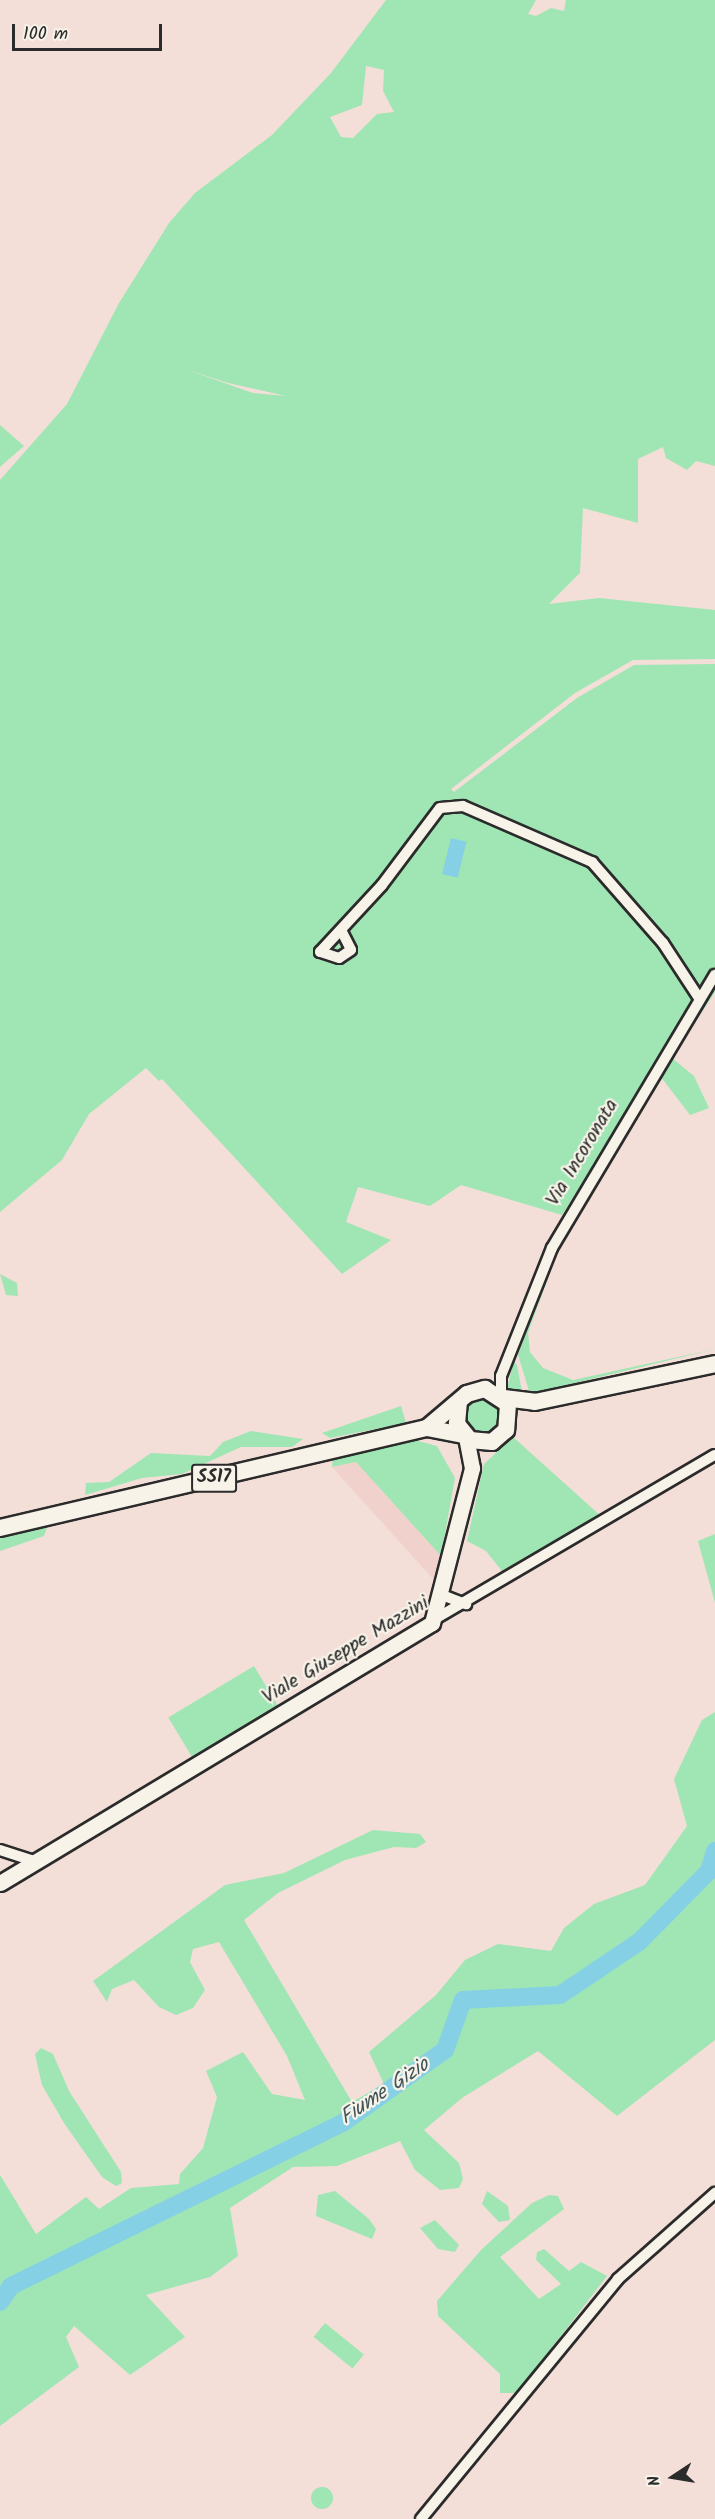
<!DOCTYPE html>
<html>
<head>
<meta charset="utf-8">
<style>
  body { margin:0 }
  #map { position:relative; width:715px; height:2519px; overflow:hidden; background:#f3dfd7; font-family:Kalam,sans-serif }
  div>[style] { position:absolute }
  .built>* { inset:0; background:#f0d1cb }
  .green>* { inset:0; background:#9fe6b4; transform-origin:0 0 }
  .round { border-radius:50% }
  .water>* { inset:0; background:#86d0e6; transform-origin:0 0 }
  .river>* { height:18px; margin:-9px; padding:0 9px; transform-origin:9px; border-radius:9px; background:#86d0e6 }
  .roads { filter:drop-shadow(2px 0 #2b2b2b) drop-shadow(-2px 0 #2b2b2b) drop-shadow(0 2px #2b2b2b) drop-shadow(0 -2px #2b2b2b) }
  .minor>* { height:10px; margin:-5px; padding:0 5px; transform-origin:5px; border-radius:5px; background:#f7f3e8 }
  .secondary>* { height:15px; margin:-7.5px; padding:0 7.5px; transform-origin:7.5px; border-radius:7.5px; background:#f7f3e8 }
  .primary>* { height:16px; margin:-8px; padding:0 8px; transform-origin:8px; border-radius:8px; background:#f7f3e8 }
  span { translate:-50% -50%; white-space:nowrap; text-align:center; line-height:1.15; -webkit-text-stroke:4.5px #f7f3e8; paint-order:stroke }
  .shield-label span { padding:2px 4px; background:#f7f3e8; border:2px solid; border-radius:4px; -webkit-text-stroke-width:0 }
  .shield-label { font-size:18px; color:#2b2b2b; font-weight:700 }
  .street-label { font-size:20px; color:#2b2b2b }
  .water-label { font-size:21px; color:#42545a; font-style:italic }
  .north { position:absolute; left:643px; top:2447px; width:60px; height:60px; -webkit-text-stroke:4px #f7f3e8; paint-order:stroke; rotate:258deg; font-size:16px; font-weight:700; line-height:24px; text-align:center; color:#2b2b2b }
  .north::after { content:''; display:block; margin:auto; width:21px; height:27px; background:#2b2b2b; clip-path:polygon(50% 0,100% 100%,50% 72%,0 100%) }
  .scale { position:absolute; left:12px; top:24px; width:150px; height:27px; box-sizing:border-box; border:3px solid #2b2b2b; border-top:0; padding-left:8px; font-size:18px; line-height:21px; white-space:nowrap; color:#2b2b2b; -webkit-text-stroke:4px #f7f3e8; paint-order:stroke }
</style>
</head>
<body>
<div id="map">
  <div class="built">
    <div style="clip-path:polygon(356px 1462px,441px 1556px,435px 1581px,332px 1467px)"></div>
  </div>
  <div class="green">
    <div style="clip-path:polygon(evenodd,386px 0,536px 0,528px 14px,536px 16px,551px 8px,564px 11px,566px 0,715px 0,715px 466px,696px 461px,687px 470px,666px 458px,663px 447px,638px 459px,638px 523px,583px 508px,580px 573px,549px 604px,599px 598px,715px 610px,715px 659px,633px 660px,575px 693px,451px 789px,454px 792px,577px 698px,634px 665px,715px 664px,715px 975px,562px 1215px,461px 1185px,430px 1206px,358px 1187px,346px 1222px,391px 1240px,342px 1274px,162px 1079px,159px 1081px,146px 1068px,89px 1114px,62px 1160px,0 1212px,0 480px,67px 404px,119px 303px,169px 223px,195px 193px,272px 135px,331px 73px,386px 0,366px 66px,384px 70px,383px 91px,394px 112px,377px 114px,353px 138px,341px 137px,330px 117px,362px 105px,366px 66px,386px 0,185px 369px,228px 383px,286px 396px,253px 393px,185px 369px)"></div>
    <div style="clip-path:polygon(0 425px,24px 446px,0 467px)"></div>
    <div style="clip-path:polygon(715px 982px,715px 992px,672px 1058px,694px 1076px,709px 1108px,690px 1115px,661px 1077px,557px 1253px,528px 1333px,530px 1352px,543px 1368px,573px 1380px,715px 1349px,530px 1394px,518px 1355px,555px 1251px)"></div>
    <div style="clip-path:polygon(0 1274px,17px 1283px,18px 1296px,6px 1295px)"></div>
    <div style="clip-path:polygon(514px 1361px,517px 1365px,523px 1397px,507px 1388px)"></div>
    <div style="clip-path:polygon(475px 1395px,498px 1400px,504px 1423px,488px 1437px,468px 1431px,462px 1411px)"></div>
    <div style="clip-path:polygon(401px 1406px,406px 1423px,330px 1438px,322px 1433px)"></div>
    <div style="clip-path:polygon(251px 1431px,303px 1439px,292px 1447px,241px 1447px,182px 1474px,142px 1478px,85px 1495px,86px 1483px,109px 1482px,151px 1453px,210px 1456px,223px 1442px)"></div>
    <div style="clip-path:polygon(513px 1437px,602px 1517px,505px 1575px,486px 1551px,467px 1541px,484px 1464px)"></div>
    <div style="clip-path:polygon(407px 1438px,437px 1446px,455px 1478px,441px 1556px,356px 1462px,332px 1467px,333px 1457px)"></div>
    <div style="clip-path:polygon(49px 1522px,44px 1536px,0 1551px,0 1533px)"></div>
    <div style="clip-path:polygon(715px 1534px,715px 1603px,698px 1541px)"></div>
    <div style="left:254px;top:1666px;width:48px;height:100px;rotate:59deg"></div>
    <div style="clip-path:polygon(715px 1712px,715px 2040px,617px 2116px,538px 2051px,462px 2098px,424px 2130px,459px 2163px,463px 2179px,459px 2188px,440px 2190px,415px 2170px,400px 2141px,337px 2166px,293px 2167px,230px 2208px,238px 2256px,210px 2277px,146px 2295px,185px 2337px,130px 2375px,74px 2326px,66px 2337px,79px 2367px,0 2426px,0 2175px,36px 2234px,86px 2197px,99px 2209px,131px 2188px,179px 2184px,180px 2174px,203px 2148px,217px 2097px,206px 2071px,243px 2052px,272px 2094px,305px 2100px,287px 2056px,219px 1942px,193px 1949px,190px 1962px,205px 1990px,193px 2008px,176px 2015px,159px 2007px,134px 1980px,112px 1989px,107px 2002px,93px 1981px,225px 1885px,284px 1873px,373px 1830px,420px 1834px,426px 1842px,416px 1848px,394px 1847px,345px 1860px,278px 1893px,244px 1920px,352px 2102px,384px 2084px,369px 2052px,436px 1995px,465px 1960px,498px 1944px,551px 1951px,564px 1928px,594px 1904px,645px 1885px,687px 1826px,674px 1779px,702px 1720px)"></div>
    <div style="clip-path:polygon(41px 2048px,53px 2054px,69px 2091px,121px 2172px,122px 2183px,116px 2186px,102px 2177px,64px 2123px,42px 2085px,35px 2054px)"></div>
    <div style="clip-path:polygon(335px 2191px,369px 2219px,376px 2229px,372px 2239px,316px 2216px,318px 2195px)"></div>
    <div style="clip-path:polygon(487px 2191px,508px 2206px,510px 2220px,499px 2222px,482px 2204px)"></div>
    <div style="clip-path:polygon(549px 2195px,558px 2196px,564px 2209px,500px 2257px,539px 2299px,561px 2284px,536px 2260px,537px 2252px,544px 2249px,569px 2271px,581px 2262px,607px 2276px,517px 2393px,500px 2393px,500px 2374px,438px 2316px,437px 2301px,481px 2250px,532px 2203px)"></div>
    <div style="clip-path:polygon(435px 2220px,459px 2245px,455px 2252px,438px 2249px,420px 2228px)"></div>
    <div style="left:325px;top:2323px;width:50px;height:18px;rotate:39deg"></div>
    <div class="round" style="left:311px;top:2487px;width:22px;height:22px"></div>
  </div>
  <div class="water">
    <div style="left:451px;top:838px;width:16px;height:37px;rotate:14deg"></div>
  </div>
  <div class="river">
    <div style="left:0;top:2302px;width:19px;rotate:-55deg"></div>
    <div style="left:11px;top:2286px;width:371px;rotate:-26.2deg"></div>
    <div style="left:344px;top:2122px;width:124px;rotate:-35.5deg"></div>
    <div style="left:445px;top:2050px;width:53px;rotate:-70.2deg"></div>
    <div style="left:463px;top:2000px;width:97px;rotate:-3deg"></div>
    <div style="left:560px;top:1995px;width:95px;rotate:-33.9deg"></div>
    <div style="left:639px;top:1942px;width:100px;rotate:-45.4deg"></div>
    <div style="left:709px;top:1871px;width:21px;rotate:-73deg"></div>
  </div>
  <div class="roads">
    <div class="minor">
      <div style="left:341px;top:930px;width:22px;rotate:63deg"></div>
      <div style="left:351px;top:950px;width:14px;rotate:146deg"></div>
      <div style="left:339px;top:958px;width:20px;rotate:-162deg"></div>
      <div style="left:320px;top:952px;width:91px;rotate:-47.2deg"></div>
      <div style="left:382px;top:885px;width:96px;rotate:-53deg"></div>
      <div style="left:440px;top:808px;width:23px;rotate:-5deg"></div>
      <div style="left:463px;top:806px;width:141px;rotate:23.5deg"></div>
      <div style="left:592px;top:862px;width:108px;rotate:48.8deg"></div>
      <div style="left:663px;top:943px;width:66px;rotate:56.8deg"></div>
      <div style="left:501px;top:1396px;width:20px;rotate:-90deg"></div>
      <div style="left:501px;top:1376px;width:138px;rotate:-68.3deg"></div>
      <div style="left:552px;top:1248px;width:318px;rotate:-59.2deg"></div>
      <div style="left:442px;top:1595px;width:26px;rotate:21deg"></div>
      <div style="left:435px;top:1619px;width:324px;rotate:-30.4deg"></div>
      <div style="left:0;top:1850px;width:36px;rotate:18deg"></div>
      <div style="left:421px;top:2519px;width:310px;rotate:-50.6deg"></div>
      <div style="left:618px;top:2279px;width:130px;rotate:-41.6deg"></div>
    </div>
    <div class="secondary">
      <div style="left:0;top:1883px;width:504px;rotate:-31.04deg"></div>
      <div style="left:432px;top:1623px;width:160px;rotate:-75.5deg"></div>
      <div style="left:472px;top:1468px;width:31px;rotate:-101deg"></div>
    </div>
    <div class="primary">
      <div style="left:504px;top:1398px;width:31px;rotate:7deg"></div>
      <div style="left:535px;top:1402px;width:184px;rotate:-11.9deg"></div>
      <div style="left:428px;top:1427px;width:51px;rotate:-40.2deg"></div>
      <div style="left:467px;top:1394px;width:19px;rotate:-16deg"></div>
      <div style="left:485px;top:1389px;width:27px;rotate:33deg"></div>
      <div style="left:508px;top:1404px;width:26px;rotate:94deg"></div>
      <div style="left:506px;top:1430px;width:18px;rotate:139deg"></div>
      <div style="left:492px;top:1442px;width:22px;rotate:-175deg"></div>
      <div style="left:470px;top:1440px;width:21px;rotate:-129deg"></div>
      <div style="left:457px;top:1424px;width:21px;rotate:-85deg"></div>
      <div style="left:0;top:1528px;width:439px;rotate:-13.2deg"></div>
      <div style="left:427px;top:1428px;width:38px;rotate:11deg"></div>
    </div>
  </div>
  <div class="shield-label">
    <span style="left:214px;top:1478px">SS17</span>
  </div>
  <div class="street-label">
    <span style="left:583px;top:1153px;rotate:-59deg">Via Incoronata</span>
    <span style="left:346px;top:1651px;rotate:-31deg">Viale Giuseppe Mazzini</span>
  </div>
  <div class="water-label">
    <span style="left:385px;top:2092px;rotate:-34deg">Fiume Gizio</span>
  </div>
  <div class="north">N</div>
  <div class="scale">100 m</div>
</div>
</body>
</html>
